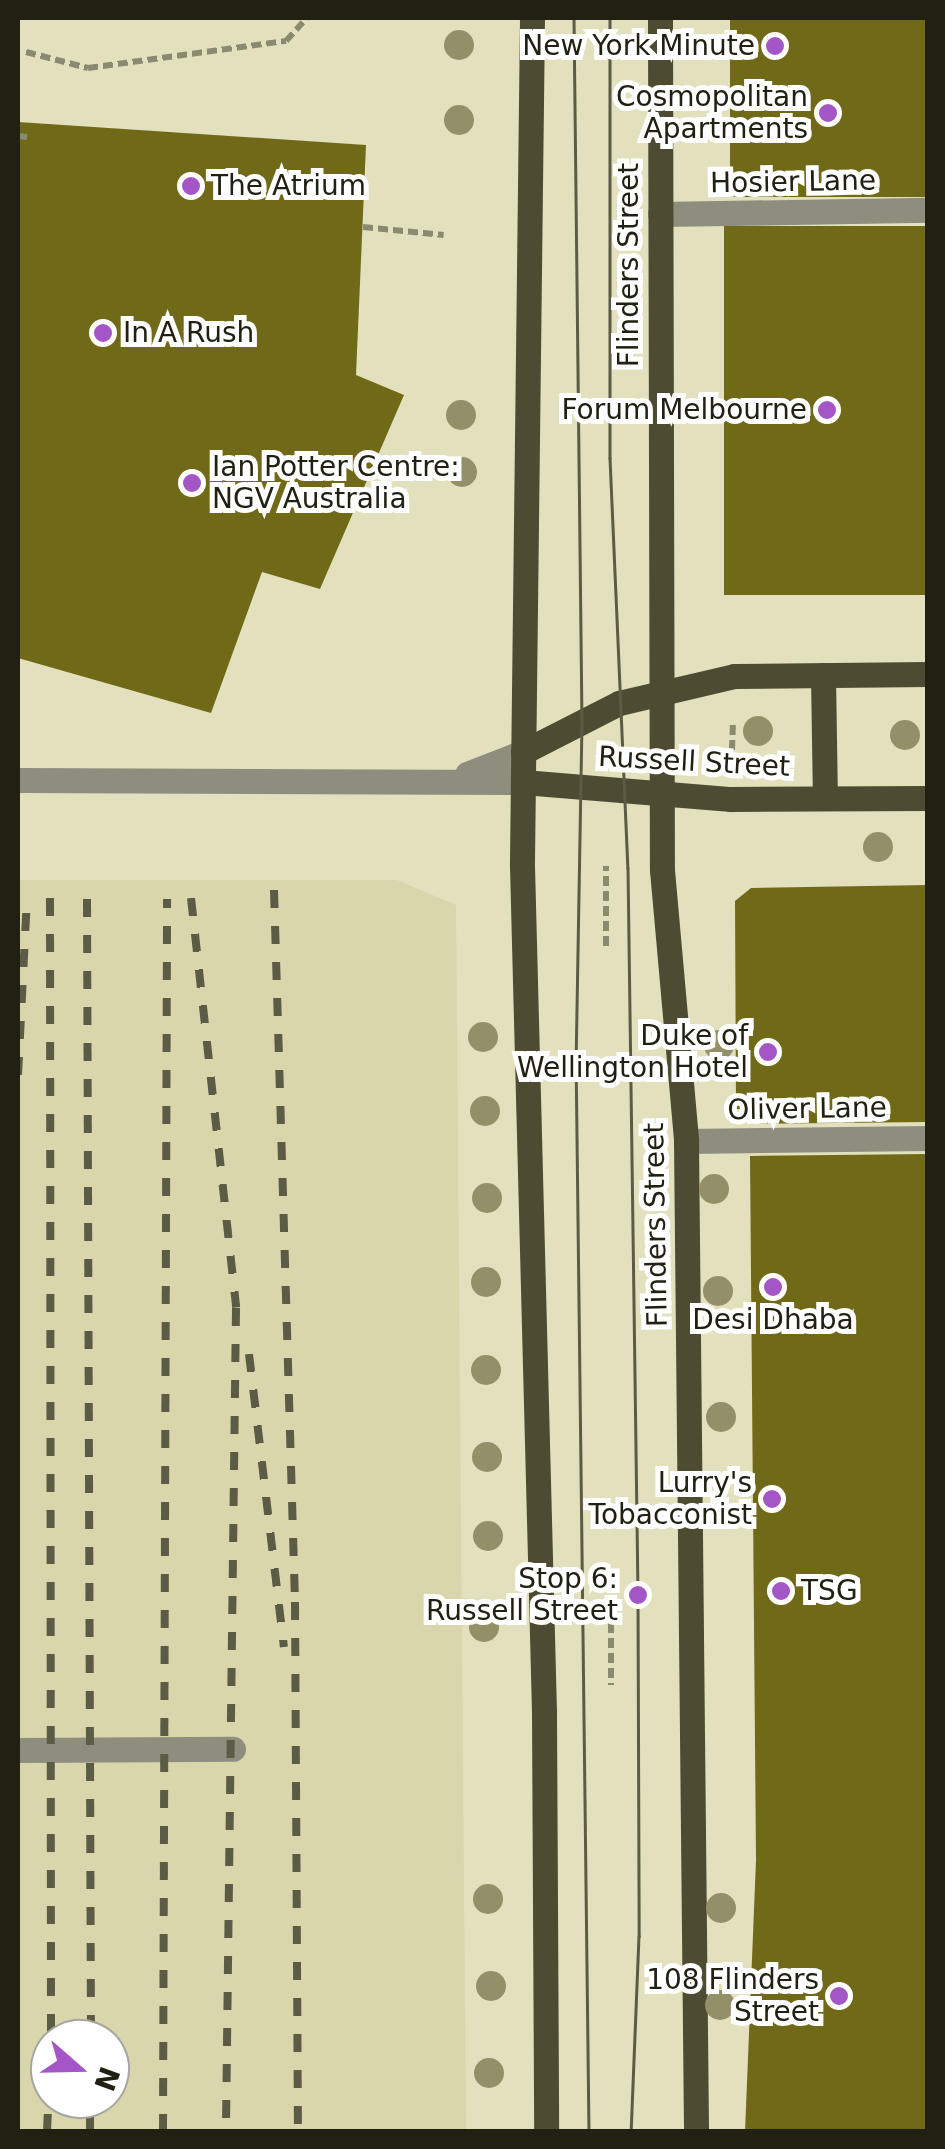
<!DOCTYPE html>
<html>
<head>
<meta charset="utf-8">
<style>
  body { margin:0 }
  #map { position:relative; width:945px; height:2149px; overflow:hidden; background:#e3e1bd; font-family:"DejaVu Sans",sans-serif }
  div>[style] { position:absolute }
  .built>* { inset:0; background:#d9d6ac }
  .building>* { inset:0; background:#706a18; transform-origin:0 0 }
  .path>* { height:6px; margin-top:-3px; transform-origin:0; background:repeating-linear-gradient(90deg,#8b8a70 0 10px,transparent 0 15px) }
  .minor>* { height:25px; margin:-12.5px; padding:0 12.5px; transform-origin:12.5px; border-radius:12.5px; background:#8e8d7e }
  .major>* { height:25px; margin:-12.5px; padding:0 12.5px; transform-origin:12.5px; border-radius:12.5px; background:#4d4b31 }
  .tram>* { height:2.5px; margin:-1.25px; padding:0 1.25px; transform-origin:1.25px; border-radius:1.25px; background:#5c5b46 }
  .rail>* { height:8px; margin-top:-4px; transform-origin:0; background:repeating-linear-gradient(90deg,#5c5b46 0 18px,transparent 0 36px) }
  .trees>* { width:30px; height:30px; margin:-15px; border-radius:50%; background:#939069 }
  .dots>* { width:28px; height:28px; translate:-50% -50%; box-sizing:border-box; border:5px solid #fff; border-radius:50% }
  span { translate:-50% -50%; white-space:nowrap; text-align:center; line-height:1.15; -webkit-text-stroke:10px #fff; paint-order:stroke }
  .poi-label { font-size:28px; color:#212012 }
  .right { translate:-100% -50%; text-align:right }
  .left { translate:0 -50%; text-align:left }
  .street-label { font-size:28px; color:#212012 }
  .frame { position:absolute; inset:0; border:20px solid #212012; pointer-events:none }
  .north { position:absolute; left:30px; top:2019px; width:100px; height:100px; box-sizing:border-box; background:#fff; border:2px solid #a6a6a0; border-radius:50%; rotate:110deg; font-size:28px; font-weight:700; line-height:40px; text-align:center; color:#212012 }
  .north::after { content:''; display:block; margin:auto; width:35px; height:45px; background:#a455c6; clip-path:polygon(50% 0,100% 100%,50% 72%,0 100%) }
</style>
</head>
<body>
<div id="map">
  <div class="built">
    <div style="clip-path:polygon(evenodd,18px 880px,397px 880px,456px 905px,466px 2131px,18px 2132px,18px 880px,50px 2039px,110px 2039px,110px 2099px,50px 2099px,50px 2039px)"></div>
  </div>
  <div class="building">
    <div style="left:730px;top:19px;width:198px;height:178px"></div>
    <div style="clip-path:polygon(18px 122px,366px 145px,356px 375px,404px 395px,320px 589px,262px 572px,211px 713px,18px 658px)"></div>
    <div style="left:928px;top:226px;width:369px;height:204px;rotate:90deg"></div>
    <div style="clip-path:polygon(928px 885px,928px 1122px,750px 1124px,750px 1109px,736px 1109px,735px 901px,751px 888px)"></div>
    <div style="clip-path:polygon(928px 1154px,928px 2132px,745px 2132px,756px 1860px,750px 1156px)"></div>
  </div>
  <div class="path">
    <div style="left:26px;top:52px;width:64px;rotate:14.5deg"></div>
    <div style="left:88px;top:68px;width:200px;rotate:-7.8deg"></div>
    <div style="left:286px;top:41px;width:31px;rotate:-48deg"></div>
    <div style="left:18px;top:136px;width:9px;rotate:6deg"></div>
    <div style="left:363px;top:227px;width:81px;rotate:5.6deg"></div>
    <div style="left:732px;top:750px;width:27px;rotate:-88deg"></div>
    <div style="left:606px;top:946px;width:80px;rotate:-90deg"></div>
    <div style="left:611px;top:1623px;width:62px;rotate:90deg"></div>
  </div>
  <div class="minor">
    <div style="left:660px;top:214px;width:268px;rotate:-0.9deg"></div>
    <div style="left:467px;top:774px;width:60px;rotate:-21.4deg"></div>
    <div style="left:18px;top:780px;width:505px;rotate:0.23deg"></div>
    <div style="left:686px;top:1141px;width:242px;rotate:-0.7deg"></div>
    <div style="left:18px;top:1750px;width:215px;rotate:-0.3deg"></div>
  </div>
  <div class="major">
    <div style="left:532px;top:18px;width:848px;rotate:90.68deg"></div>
    <div style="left:522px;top:866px;width:847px;rotate:88.51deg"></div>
    <div style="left:544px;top:1713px;width:419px;rotate:89.7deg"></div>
    <div style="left:660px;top:18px;width:852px;rotate:89.87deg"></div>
    <div style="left:662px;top:870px;width:272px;rotate:84.9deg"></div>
    <div style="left:686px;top:1141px;width:991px;rotate:89.42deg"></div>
    <div style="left:823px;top:675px;width:123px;rotate:89.1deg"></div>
    <div style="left:523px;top:752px;width:108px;rotate:-27deg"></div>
    <div style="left:619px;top:703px;width:118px;rotate:-13.2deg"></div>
    <div style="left:734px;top:676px;width:194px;rotate:-0.6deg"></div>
    <div style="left:523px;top:782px;width:209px;rotate:4.7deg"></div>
    <div style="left:731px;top:799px;width:197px;rotate:-0.3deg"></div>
  </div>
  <div class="tram">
    <div style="left:574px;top:18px;width:705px;rotate:89.35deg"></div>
    <div style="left:582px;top:723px;width:330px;rotate:91deg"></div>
    <div style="left:576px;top:1053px;width:1079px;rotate:89.31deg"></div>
    <div style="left:610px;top:18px;width:440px;rotate:90deg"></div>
    <div style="left:610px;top:458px;width:410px;rotate:87.5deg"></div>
    <div style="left:628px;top:868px;width:727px;rotate:89.21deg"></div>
    <div style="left:638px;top:1595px;width:341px;rotate:89.8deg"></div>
    <div style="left:639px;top:1936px;width:196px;rotate:92.3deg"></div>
  </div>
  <div class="rail">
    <div style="left:274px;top:890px;width:712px;rotate:88.31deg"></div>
    <div style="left:295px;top:1602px;width:530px;rotate:89.68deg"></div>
    <div style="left:50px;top:898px;width:1141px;rotate:89.95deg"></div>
    <div style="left:191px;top:898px;width:412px;rotate:83.7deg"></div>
    <div style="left:236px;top:1308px;width:824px;rotate:90.7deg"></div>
    <div style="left:87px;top:899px;width:1140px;rotate:89.8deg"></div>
    <div style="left:18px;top:1075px;width:179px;rotate:-87.1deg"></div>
    <div style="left:249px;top:1354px;width:295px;rotate:83.2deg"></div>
    <div style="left:47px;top:2132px;width:73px;rotate:-87.6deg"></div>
    <div style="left:90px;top:2132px;width:33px;rotate:-90deg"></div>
    <div style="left:163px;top:2132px;width:1233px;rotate:-89.81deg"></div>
  </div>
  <div class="trees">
    <div style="left:459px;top:45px"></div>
    <div style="left:459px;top:120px"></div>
    <div style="left:461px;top:415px"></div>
    <div style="left:462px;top:472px"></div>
    <div style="left:758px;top:731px"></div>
    <div style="left:905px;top:735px"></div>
    <div style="left:878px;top:847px"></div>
    <div style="left:483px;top:1037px"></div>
    <div style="left:719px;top:1045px"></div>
    <div style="left:485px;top:1111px"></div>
    <div style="left:714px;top:1189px"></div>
    <div style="left:487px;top:1198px"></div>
    <div style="left:486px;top:1282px"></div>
    <div style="left:718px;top:1291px"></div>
    <div style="left:486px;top:1370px"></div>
    <div style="left:721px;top:1417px"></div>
    <div style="left:487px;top:1457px"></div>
    <div style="left:488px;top:1536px"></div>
    <div style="left:484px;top:1627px"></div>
    <div style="left:488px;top:1899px"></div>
    <div style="left:721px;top:1908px"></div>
    <div style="left:491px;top:1986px"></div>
    <div style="left:720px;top:2005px"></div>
    <div style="left:489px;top:2073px"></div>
  </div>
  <div class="dots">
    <div style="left:775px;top:46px;background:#a455c6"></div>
    <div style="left:828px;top:113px;background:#a455c6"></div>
    <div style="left:191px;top:186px;background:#a455c6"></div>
    <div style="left:103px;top:333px;background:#a455c6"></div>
    <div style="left:827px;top:410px;background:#a455c6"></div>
    <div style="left:192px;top:483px;background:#a455c6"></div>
    <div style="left:768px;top:1052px;background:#a455c6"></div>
    <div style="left:773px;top:1287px;background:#a455c6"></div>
    <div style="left:772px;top:1499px;background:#a455c6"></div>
    <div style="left:781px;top:1591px;background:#a455c6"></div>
    <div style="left:638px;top:1595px;background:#a455c6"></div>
    <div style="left:839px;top:1996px;background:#a455c6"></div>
  </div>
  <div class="poi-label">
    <span class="right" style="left:755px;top:46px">New York Minute</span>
    <span class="right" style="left:808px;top:113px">Cosmopolitan<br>Apartments</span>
    <span class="left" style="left:211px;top:186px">The Atrium</span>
    <span class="left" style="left:123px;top:333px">In A Rush</span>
    <span class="right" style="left:807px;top:410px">Forum Melbourne</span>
    <span class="left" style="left:212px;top:483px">Ian Potter Centre:<br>NGV Australia</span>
    <span class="right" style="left:748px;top:1052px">Duke of<br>Wellington Hotel</span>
    <span style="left:773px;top:1320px">Desi Dhaba</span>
    <span class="right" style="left:752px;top:1499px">Lurry's<br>Tobacconist</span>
    <span class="right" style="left:618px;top:1595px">Stop 6:<br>Russell Street</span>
    <span class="left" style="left:801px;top:1591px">TSG</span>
    <span class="right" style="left:819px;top:1996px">108 Flinders<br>Street</span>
  </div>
  <div class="street-label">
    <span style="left:793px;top:182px;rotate:-1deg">Hosier Lane</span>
    <span style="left:629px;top:265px;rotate:-90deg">Flinders Street</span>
    <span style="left:694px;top:762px;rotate:3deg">Russell Street</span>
    <span style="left:807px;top:1109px;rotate:-1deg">Oliver Lane</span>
    <span style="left:656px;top:1225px;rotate:-91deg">Flinders Street</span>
  </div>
  <div class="frame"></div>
  <div class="north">N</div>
</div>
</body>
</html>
